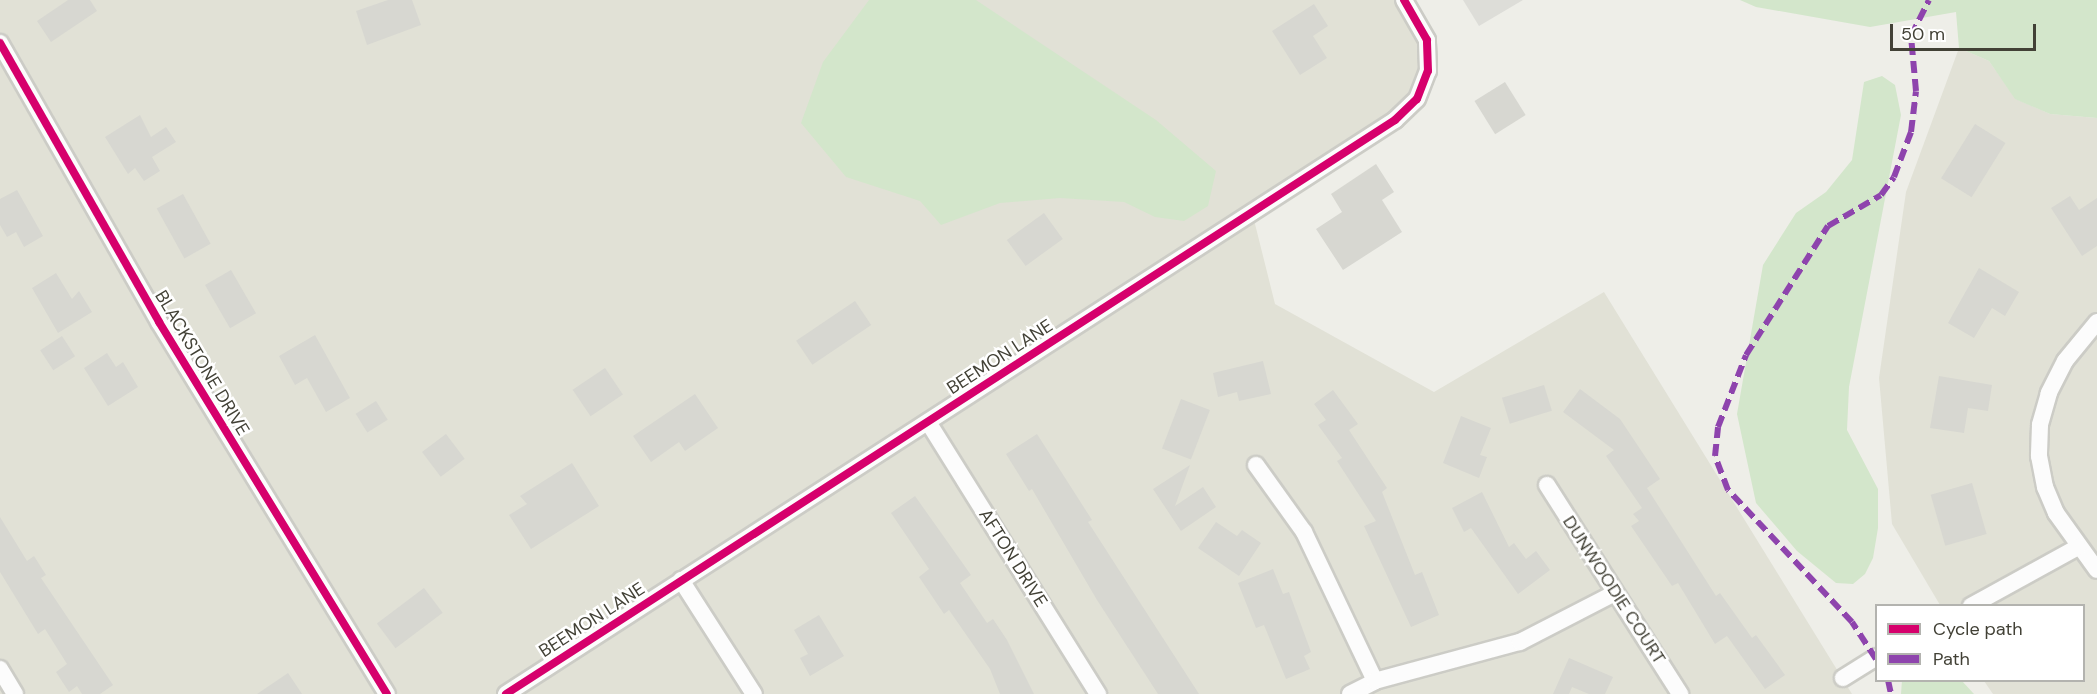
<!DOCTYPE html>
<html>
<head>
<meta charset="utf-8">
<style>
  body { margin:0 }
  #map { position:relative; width:2097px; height:694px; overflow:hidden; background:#eeeee8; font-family:"DM Sans",sans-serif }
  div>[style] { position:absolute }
  .residential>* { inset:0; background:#e1e1d6 }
  .green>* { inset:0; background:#d3e6cb }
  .parking>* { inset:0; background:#ddddd8 }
  .building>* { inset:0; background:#d7d7d1; transform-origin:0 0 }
  .roads { filter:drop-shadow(2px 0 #ccccc6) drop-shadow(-2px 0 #ccccc6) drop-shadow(0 2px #ccccc6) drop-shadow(0 -2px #ccccc6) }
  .street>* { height:16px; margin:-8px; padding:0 8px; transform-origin:8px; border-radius:8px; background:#fcfcfc }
  .quiet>* { height:6px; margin-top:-3px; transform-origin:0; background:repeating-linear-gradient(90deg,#8e44ad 0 12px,transparent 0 18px) }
  .cycleway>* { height:8px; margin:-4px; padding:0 4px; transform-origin:4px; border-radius:4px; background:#d6006c }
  span { translate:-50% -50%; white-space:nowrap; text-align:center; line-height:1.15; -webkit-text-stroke:5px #fff; paint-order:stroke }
  .street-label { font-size:18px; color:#424136 }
  .legend { position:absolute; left:1875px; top:604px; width:210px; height:78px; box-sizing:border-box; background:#fff; border:2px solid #b3b3af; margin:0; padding:8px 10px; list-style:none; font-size:18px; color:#424136 }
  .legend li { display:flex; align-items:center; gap:12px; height:30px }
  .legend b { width:30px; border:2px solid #b3b3af }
  .scale { position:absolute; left:1890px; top:24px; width:146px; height:27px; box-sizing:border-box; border:3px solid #424136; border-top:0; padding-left:8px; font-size:18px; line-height:21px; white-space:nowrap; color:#424136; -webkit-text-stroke:4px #fff; paint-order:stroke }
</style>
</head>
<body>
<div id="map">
  <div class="residential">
    <div style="clip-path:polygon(0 0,1404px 0,1427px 40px,1417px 99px,1252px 212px,1275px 304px,1434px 392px,1604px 292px,1852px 694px,0 694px)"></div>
    <div style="clip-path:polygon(1959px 48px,1989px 61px,2016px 99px,2050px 114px,2097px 118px,2097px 694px,1993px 694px,1984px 681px,2084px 680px,2084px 606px,1940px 605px,1892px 524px,1879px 378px,1906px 192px)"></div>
  </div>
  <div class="green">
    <div style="clip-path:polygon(869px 0,976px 0,1156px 120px,1216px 171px,1208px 206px,1184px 221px,1155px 217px,1124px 202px,1060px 198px,1000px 203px,941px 225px,920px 201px,846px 177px,801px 123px,823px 62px)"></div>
    <div style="clip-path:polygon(1740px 0,2097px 0,2097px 118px,2050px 114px,2015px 99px,1989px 61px,1959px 48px,1956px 12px,1870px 27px,1756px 7px)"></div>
    <div style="clip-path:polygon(1882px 76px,1895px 85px,1901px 115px,1849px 387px,1847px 430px,1878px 489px,1878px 528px,1873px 558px,1865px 574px,1853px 584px,1836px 583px,1797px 551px,1756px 503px,1737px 414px,1763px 265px,1796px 213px,1826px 192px,1852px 160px,1864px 82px)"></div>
    <div style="clip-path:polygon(1902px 680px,1962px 681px,1974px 694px,1901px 694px)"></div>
  </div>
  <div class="parking">
    <div style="clip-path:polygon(1463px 0,1523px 0,1479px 26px)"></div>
  </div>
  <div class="building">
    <div style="clip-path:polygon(68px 0,90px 0,97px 11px,51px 42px,37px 21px)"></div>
    <div style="clip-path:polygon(388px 0,412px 0,421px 25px,367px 45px,356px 11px)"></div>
    <div style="clip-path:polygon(1314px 4px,1328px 26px,1313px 36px,1327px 58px,1300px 75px,1272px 31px)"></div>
    <div style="left:1505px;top:82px;width:39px;height:36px;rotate:58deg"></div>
    <div style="clip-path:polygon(140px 115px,151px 137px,166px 127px,176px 142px,152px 157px,160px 171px,144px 181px,135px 168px,128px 174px,105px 137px)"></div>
    <div style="left:1975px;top:124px;width:36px;height:64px;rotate:32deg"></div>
    <div style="clip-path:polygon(1376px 164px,1394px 192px,1382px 200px,1402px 232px,1343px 270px,1316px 229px,1342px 212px,1331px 194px)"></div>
    <div style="clip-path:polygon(17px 190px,43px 236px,24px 247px,16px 232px,7px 237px,0 225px,0 199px)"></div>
    <div style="left:183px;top:194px;width:57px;height:30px;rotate:61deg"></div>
    <div style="clip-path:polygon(2070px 196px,2079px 210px,2097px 198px,2097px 246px,2082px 256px,2051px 208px)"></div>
    <div style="left:1044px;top:213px;width:32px;height:46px;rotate:54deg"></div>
    <div style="clip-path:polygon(1979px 268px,2019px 292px,2005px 316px,1992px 308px,1974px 338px,1948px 323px)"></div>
    <div style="left:231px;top:270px;width:50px;height:30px;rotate:60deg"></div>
    <div style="clip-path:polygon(56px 273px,72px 299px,79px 291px,92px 312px,58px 333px,32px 288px)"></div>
    <div style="left:855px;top:301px;width:29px;height:71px;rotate:56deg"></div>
    <div style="clip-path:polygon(315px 335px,350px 398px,326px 412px,307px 378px,295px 385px,279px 356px)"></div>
    <div style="left:62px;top:336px;width:24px;height:26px;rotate:57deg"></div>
    <div style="clip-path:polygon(107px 353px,116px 367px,123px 362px,138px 387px,108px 406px,84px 368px)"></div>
    <div style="clip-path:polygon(1263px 361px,1271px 394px,1239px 401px,1237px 392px,1218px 397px,1213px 373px)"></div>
    <div style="left:605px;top:368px;width:32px;height:39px;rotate:56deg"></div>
    <div style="clip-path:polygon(1939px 376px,1992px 385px,1988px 411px,1968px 408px,1964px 433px,1930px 428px)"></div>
    <div style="left:1544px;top:385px;width:27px;height:44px;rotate:73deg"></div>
    <div style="clip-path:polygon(1580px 389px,1620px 419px,1660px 479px,1647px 488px,1716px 596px,1720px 593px,1752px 638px,1756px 635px,1785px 675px,1765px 689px,1727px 636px,1715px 644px,1678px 583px,1672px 586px,1631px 526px,1639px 521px,1633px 514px,1642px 508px,1606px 456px,1614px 450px,1563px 412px)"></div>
    <div style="clip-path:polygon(1333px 390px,1358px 424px,1349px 430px,1387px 488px,1382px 492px,1415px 575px,1422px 572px,1439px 615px,1411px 627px,1364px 526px,1376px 521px,1337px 461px,1342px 458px,1318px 425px,1326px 420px,1314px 404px)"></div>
    <div style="clip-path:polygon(695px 394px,718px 428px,685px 451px,679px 442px,651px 462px,633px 436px)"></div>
    <div style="left:1181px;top:399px;width:31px;height:53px;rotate:21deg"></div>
    <div style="left:376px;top:401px;width:22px;height:24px;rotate:58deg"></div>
    <div style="clip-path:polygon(1461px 416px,1491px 428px,1480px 455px,1487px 457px,1479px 478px,1443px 463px)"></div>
    <div style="left:446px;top:434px;width:31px;height:30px;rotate:53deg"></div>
    <div style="clip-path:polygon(1037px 434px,1092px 520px,1088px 522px,1199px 694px,1158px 694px,1097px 600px,1032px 489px,1029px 491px,1006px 454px)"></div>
    <div style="clip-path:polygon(572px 463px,599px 506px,531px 549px,509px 515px,527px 504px,520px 496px)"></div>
    <div style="clip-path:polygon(1190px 465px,1175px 506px,1203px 487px,1216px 507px,1181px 531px,1153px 489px)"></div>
    <div style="left:1972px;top:483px;width:53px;height:43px;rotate:74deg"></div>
    <div style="clip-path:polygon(1482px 492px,1509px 547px,1514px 543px,1526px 559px,1536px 551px,1550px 570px,1518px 594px,1471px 528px,1464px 532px,1452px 508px)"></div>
    <div style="clip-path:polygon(915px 496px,971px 575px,960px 583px,987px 623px,993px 619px,1007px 640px,1034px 694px,1000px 694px,990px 669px,949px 610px,944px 614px,919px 577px,929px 569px,891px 513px)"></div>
    <div style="clip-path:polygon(0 517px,27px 561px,34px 556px,46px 575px,41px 578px,113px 685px,100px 694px,82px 694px,77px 686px,69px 692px,56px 672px,67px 664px,45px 629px,38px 634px,0 572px)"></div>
    <div style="clip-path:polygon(1216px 522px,1237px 536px,1242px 530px,1261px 543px,1239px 576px,1198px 548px)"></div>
    <div style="clip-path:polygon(1273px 569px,1283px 594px,1289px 592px,1311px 652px,1304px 656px,1310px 669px,1286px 679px,1264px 625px,1256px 628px,1238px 583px)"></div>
    <div style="left:424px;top:588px;width:31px;height:59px;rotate:53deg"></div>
    <div style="clip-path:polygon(819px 615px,844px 656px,810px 676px,800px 658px,808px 654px,794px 630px)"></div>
    <div style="clip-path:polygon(1569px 658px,1613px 677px,1605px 694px,1589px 694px,1572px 687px,1569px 694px,1553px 694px)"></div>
    <div style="clip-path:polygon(288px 673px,302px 694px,257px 694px)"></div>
  </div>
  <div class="roads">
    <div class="street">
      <div style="left:0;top:43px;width:321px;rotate:60.3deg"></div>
      <div style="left:159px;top:322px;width:436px;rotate:58.5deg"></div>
      <div style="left:2097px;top:322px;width:50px;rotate:129.4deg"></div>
      <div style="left:2065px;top:361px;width:36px;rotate:117deg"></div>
      <div style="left:2049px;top:393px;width:33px;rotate:106deg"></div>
      <div style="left:2040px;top:425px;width:31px;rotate:92deg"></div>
      <div style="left:2039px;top:456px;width:32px;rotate:79deg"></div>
      <div style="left:2045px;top:487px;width:28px;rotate:67deg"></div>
      <div style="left:2056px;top:513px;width:70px;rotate:54.3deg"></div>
      <div style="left:928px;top:422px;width:321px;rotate:58deg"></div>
      <div style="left:1256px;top:465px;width:82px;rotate:54.4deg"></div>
      <div style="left:1304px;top:532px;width:165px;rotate:64.5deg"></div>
      <div style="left:1547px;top:485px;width:248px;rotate:57.5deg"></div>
      <div style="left:681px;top:580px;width:135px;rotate:57.4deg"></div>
      <div style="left:1971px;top:606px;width:122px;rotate:-28.9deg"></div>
      <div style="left:0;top:669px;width:29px;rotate:59deg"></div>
      <div style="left:1843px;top:678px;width:39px;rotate:-32deg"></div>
      <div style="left:506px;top:694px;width:1058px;rotate:-32.85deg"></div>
      <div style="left:1395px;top:120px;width:30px;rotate:-44deg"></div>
      <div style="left:1417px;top:99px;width:30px;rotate:-69deg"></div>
      <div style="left:1428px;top:71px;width:31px;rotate:-92deg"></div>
      <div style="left:1427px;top:40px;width:46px;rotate:-119.9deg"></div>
      <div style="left:1350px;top:694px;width:28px;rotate:-27deg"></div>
      <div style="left:1375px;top:681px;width:150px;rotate:-15.1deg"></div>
      <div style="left:1520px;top:642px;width:107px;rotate:-27.3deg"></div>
    </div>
  </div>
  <div class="quiet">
    <div style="left:1876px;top:659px;width:44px;rotate:-123deg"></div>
    <div style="left:1852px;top:622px;width:181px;rotate:-133.2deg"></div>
    <div style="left:1728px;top:490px;width:36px;rotate:-111deg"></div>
    <div style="left:1715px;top:456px;width:29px;rotate:-84deg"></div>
    <div style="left:1718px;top:427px;width:77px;rotate:-68.7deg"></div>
    <div style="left:1746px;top:355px;width:153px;rotate:-57.6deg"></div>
    <div style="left:1828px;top:226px;width:61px;rotate:-30.3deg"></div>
    <div style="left:1881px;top:195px;width:22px;rotate:-54deg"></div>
    <div style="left:1894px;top:177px;width:48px;rotate:-69.3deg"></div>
    <div style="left:1911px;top:132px;width:41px;rotate:-83deg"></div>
    <div style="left:1916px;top:91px;width:55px;rotate:-95.2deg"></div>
    <div style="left:1911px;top:36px;width:40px;rotate:-63.4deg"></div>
    <div style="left:1888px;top:680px;width:14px;rotate:78deg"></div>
  </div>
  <div class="cycleway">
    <div style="left:0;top:43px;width:321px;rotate:60.3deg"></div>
    <div style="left:159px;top:322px;width:436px;rotate:58.5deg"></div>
    <div style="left:506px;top:694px;width:1058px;rotate:-32.85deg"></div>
    <div style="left:1395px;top:120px;width:30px;rotate:-44deg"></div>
    <div style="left:1417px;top:99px;width:30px;rotate:-69deg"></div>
    <div style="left:1428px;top:71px;width:31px;rotate:-92deg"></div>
    <div style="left:1427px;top:40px;width:46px;rotate:-119.9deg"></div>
  </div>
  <div class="street-label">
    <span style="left:1000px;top:357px;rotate:-33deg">BEEMON LANE</span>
    <span style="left:202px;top:363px;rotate:59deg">BLACKSTONE DRIVE</span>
    <span style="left:1013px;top:558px;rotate:58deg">AFTON DRIVE</span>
    <span style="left:1614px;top:590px;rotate:57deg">DUNWOODIE COURT</span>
    <span style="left:592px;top:620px;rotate:-33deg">BEEMON LANE</span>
  </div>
  <ul class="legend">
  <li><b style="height:8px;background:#d6006c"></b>Cycle path</li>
  <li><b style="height:8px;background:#8e44ad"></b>Path</li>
  </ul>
  <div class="scale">50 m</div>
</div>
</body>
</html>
